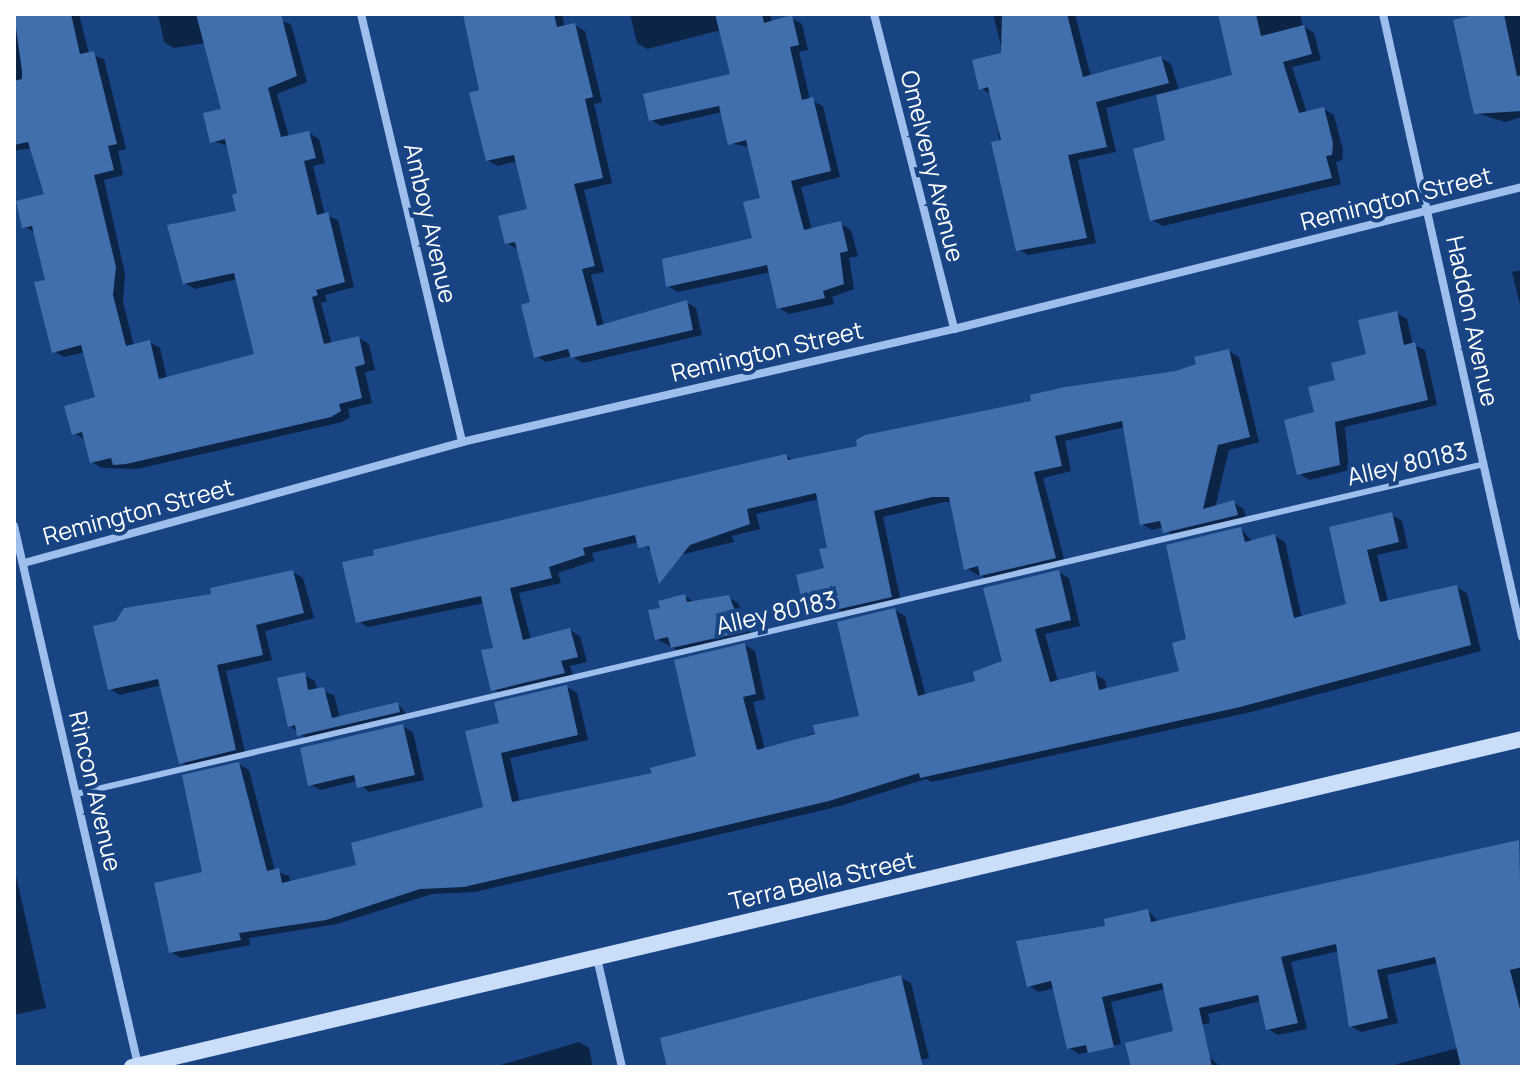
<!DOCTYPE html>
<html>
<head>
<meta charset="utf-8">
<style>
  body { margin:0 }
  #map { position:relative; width:1536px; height:1081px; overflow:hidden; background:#184484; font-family:Manrope,sans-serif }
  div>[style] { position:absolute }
  .shadow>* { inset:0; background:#0007 }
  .building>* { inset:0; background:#416fae }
  .service>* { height:6px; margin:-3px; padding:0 3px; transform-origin:3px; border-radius:3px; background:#9ebfec }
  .minor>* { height:8px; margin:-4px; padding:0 4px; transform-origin:4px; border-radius:4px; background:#9ebfec }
  .secondary>* { height:16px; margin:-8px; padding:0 8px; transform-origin:8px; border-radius:8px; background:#caddf9 }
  span { translate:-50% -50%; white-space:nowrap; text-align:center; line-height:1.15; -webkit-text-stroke:8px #184484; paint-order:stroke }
  .street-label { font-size:24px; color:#fff }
  .frame { position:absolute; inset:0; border:16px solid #fff; pointer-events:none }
</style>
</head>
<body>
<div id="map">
  <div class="shadow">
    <div style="clip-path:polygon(14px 14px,79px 14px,89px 54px,104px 59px,126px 149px,118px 151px,123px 175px,104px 180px,125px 274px,123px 302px,134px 346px,150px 342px,160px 348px,167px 379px,257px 356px,238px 279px,195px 289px,185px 283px,238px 212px,240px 195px,229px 146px,212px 141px,223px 110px,205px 43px,174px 48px,164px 42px,158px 14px,261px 14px,291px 24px,307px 82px,277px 94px,289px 137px,309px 133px,319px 139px,325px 163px,313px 166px,325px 215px,338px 220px,354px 287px,325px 295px,327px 301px,321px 303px,332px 345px,359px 338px,369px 344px,375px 370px,365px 372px,372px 403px,348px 409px,350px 417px,342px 422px,137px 469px,102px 468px,92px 462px,84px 439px,74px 433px,98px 399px,85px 352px,64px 357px,54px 351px,47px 281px,35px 233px,24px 226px,47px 196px,32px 148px,14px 151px)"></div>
    <div style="clip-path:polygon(464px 14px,562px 14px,565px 28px,575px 25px,585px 31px,602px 102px,594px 104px,612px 183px,584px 190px,604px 272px,591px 275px,604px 326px,686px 302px,696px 308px,702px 335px,583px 363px,571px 356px,546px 362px,536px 356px,533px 304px,517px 249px,507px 243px,530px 210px,517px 161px,498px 166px,487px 160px,482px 92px)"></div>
    <div style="clip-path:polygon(630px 14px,770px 14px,772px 23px,792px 18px,802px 24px,808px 50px,799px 52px,810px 100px,823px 106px,840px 177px,801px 187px,812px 230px,841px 224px,851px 230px,858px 256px,849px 258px,854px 289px,832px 297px,834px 304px,789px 314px,779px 308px,771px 272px,678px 292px,668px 286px,755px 240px,762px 199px,749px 147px,730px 143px,722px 112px,661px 126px,651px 120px,733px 75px,721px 30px,647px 49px,637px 43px)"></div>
    <div style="clip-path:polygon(993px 14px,1075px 14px,1091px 77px,1161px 58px,1171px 64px,1179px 91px,1235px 76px,1220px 14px,1300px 14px,1303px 26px,1314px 33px,1321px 60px,1292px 67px,1307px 113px,1324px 109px,1334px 115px,1343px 150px,1342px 160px,1336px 162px,1341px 184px,1163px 226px,1152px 220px,1168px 142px,1158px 94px,1106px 108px,1116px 152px,1078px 160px,1096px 243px,1028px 255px,1018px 249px,992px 95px,981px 88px,1003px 54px)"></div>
    <div style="clip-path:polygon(1481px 14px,1522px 14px,1522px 117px,1505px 122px,1476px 113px)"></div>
    <div style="clip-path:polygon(1522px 270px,1522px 313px,1512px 272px)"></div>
    <div style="clip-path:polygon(1396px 313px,1407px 319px,1413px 345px,1425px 350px,1437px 405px,1345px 427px,1349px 470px,1310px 480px,1299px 474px,1317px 414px,1337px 382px,1368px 356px)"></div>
    <div style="clip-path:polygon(1229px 351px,1239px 357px,1259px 442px,1229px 450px,1215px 508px,1234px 503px,1244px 509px,1247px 521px,1175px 538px,1164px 527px,1152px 530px,1142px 524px,1125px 427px,1065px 441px,1071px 471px,1043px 478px,1065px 563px,992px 581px,976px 574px,966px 568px,952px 502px,944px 502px,883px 517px,901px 602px,847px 615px,837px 609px,816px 614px,806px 608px,826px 570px,830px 549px,819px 499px,756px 514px,760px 529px,732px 536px,734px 542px,663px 559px,639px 542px,592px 553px,594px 561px,558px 573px,561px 583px,519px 593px,531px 640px,570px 630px,580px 636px,587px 662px,570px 666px,574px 679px,503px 695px,493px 689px,495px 649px,484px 603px,368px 627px,358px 621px,344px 564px,410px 543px,785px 456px,794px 460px,1177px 373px)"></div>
    <div style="clip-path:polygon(1392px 515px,1402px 521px,1408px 548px,1377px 555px,1388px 602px,1456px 587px,1467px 593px,1481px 651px,1251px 712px,932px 782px,926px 779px,840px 806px,475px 892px,432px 894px,337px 924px,249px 938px,250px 945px,181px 958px,171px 952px,204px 874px,239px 764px,249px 770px,275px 871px,289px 876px,291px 883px,359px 867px,485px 809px,501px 725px,567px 687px,577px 693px,588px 740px,510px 758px,520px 803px,654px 774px,698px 758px,745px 645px,755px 651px,765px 699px,753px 702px,765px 750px,862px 717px,894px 610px,905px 616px,926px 696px,978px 682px,1004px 662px,1058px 572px,1069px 578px,1080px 626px,1045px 634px,1058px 682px,1094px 674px,1105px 680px,1107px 690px,1182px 673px,1189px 641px,1241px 529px,1253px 542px,1275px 536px,1285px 542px,1302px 618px,1349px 606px,1331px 529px)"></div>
    <div style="clip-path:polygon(293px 572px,303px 578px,314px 618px,265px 631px,272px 660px,226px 671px,246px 756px,191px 768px,181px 762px,162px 685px,120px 695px,110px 689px,214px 596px)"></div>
    <div style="clip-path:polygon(685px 596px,694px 602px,728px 597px,738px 603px,752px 636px,682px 653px,657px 639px,662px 609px)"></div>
    <div style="clip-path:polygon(304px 675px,315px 681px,317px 690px,334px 695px,340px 718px,398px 704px,409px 717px,309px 741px,289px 725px)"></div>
    <div style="clip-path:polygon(402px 726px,413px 732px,424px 780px,369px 792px,357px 781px,320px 790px,310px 784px)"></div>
    <div style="clip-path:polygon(1518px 842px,1522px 1067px,1386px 1067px,1458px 1048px,1438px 963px,1387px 975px,1398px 1023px,1361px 1032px,1350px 1026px,1339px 951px,1291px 962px,1307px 1029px,1278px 1035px,1268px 1029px,1261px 1001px,1208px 1014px,1210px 1023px,1183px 1029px,1165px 989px,1111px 1002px,1121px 1044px,1079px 1054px,1069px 1048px,1054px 988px,1039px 992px,1029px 986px,1108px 927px,1148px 911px,1159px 922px)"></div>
    <div style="clip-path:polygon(14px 867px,46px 1008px,14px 1015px)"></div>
    <div style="clip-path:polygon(901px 978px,911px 983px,929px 1058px,892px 1067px,670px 1067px)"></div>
    <div style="clip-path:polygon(579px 1042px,589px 1048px,593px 1067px,494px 1067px)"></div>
    <div style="clip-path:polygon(1210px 1058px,1221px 1067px,1183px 1067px)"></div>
  </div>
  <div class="building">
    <div style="clip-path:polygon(14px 14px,71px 14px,80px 54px,94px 51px,117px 144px,108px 146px,114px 170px,94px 175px,116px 267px,113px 295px,126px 346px,150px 340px,159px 379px,254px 354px,234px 273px,183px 284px,167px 225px,236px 211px,232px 195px,237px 193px,225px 139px,210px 143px,203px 113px,221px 109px,196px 14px,281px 14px,297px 76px,268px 88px,281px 137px,309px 131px,316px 158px,304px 161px,317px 215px,328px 212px,345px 282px,316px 290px,318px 295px,312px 297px,324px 344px,359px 336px,365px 364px,355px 367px,362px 398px,339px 404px,341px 411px,331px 417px,126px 464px,113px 465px,111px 458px,90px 463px,82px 432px,72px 435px,64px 406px,95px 397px,81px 345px,52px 353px,34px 282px,45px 280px,32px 226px,22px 228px,16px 201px,44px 194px,28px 142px,14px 145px,14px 81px,22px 79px,22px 71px)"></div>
    <div style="clip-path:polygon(463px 14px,554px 14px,557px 27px,575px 23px,593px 97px,585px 99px,603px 178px,574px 184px,595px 266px,582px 269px,597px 326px,687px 300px,693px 330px,571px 358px,568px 349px,534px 358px,521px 305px,530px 302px,515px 242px,505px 244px,498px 216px,527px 209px,514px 155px,486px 161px,469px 93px,479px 90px)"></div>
    <div style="clip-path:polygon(715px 14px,762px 14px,764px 23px,792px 15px,799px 45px,790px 47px,802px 100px,813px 97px,831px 171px,791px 181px,804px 230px,841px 221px,848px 251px,840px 253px,844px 284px,823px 291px,825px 298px,777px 309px,767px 265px,666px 287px,662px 259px,752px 238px,743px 202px,760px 198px,746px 140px,728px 145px,719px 106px,649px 121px,643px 94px,730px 74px)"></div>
    <div style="clip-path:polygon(1002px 14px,1067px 14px,1083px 77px,1161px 56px,1169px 83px,1096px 102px,1107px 147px,1068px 155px,1087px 238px,1016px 251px,991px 142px,1001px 140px,988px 87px,979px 90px,972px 60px,1001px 53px)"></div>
    <div style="clip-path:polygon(1218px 14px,1256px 14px,1261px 36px,1304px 25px,1312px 54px,1283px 62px,1299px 113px,1324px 107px,1333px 143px,1332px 155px,1326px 156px,1332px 178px,1150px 221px,1133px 149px,1165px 140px,1156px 95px,1232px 75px)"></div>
    <div style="clip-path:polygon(1478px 14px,1504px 14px,1517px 76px,1522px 75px,1522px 111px,1474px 114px,1453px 20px)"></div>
    <div style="clip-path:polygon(1397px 311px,1404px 345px,1415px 342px,1428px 400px,1335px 422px,1340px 465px,1297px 475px,1284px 420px,1314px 412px,1308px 387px,1335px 380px,1331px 363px,1366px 354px,1358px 320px)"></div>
    <div style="clip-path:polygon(1229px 349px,1250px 437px,1218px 445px,1203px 509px,1234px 500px,1238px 515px,1163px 533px,1160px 521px,1140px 525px,1122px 421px,1055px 436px,1062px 466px,1034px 472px,1056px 558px,980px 576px,978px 566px,964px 570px,949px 497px,932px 497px,874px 511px,892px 597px,835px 610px,833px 602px,804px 609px,796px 575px,824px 568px,819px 549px,827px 548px,816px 493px,747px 509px,750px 524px,690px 545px,659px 584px,649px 546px,638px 548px,635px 535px,583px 548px,585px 555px,549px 567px,552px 578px,510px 588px,523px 640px,570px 628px,578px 657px,561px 661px,565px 673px,491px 691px,481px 650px,493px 648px,481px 596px,356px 623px,342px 562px,374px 555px,373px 550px,786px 454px,788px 460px,857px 446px,856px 440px,865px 435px,1031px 401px,1030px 395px,1065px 387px,1176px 371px,1196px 364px,1194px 357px)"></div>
    <div style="clip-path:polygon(1392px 512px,1399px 542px,1367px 550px,1380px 602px,1457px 585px,1471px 645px,1240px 707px,920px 778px,919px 773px,829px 801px,464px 887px,420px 889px,326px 920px,239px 933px,241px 940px,169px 953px,154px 883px,202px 872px,182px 775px,239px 762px,267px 871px,279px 868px,282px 883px,356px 865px,351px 843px,483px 807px,465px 731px,499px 723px,494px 702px,567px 685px,578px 735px,501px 753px,512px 802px,652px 773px,650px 768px,696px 756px,674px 660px,745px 643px,756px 694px,743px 697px,757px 750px,815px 734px,813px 725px,859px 716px,837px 622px,895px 608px,918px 696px,975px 681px,973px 672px,1002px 661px,983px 588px,1059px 570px,1071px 620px,1035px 629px,1050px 682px,1095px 671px,1099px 690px,1179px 671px,1172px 643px,1186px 639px,1166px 545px,1241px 527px,1245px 542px,1275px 534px,1294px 618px,1346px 604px,1329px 527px)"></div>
    <div style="clip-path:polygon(293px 570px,304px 613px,256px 625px,263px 655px,217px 665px,236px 750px,179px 764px,158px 679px,108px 690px,93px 626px,116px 621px,124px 608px,211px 594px,210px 588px)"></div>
    <div style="clip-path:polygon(685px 594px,687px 602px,729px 595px,743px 632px,671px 648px,668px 637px,655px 640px,648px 610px,660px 608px,658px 601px)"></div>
    <div style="clip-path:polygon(305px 672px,308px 690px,324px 687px,332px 718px,398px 702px,400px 712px,297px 736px,295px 725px,288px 727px,277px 678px)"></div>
    <div style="clip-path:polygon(403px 724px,415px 775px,357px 788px,354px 775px,308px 786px,300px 748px)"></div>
    <div style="clip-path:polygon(1519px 840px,1522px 967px,1510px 970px,1522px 1017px,1522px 1067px,1461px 1067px,1435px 957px,1377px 970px,1388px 1018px,1349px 1027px,1336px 944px,1281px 957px,1298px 1023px,1266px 1030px,1258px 995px,1199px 1008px,1212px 1067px,1131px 1067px,1125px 1043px,1173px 1031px,1162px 983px,1102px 997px,1114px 1047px,1088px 1053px,1086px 1045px,1067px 1049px,1051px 981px,1027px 987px,1016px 941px,1105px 926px,1104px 919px,1148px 909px,1151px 922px)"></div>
    <div style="clip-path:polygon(901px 975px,923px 1067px,667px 1067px,660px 1038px)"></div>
  </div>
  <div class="service">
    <div style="left:76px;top:794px;width:1446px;rotate:-13.19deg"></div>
  </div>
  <div class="minor">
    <div style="left:361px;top:14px;width:440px;rotate:76.7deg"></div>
    <div style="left:874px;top:14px;width:325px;rotate:75.7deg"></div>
    <div style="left:1383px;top:14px;width:638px;rotate:77.42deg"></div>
    <div style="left:14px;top:526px;width:553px;rotate:77.04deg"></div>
    <div style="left:24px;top:563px;width:454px;rotate:-15.4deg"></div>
    <div style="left:462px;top:442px;width:505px;rotate:-12.94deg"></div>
    <div style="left:954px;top:329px;width:585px;rotate:-14.04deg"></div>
    <div style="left:597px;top:958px;width:112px;rotate:77.1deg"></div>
  </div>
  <div class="secondary">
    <div style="left:132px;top:1067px;width:1428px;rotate:-13.28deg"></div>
  </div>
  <div class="street-label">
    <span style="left:933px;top:166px;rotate:76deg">Omelveny Avenue</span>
    <span style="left:1396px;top:198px;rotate:-14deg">Remington Street</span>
    <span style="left:431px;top:223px;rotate:77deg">Amboy Avenue</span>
    <span style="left:1473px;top:321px;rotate:78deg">Haddon Avenue</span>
    <span style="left:767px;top:351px;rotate:-13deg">Remington Street</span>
    <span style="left:1407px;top:463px;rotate:-13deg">Alley 80183</span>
    <span style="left:138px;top:511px;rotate:-15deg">Remington Street</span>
    <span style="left:776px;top:612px;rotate:-13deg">Alley 80183</span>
    <span style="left:96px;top:791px;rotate:77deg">Rincon Avenue</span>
    <span style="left:822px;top:880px;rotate:-13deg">Terra Bella Street</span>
  </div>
  <div class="frame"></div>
</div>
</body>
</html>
